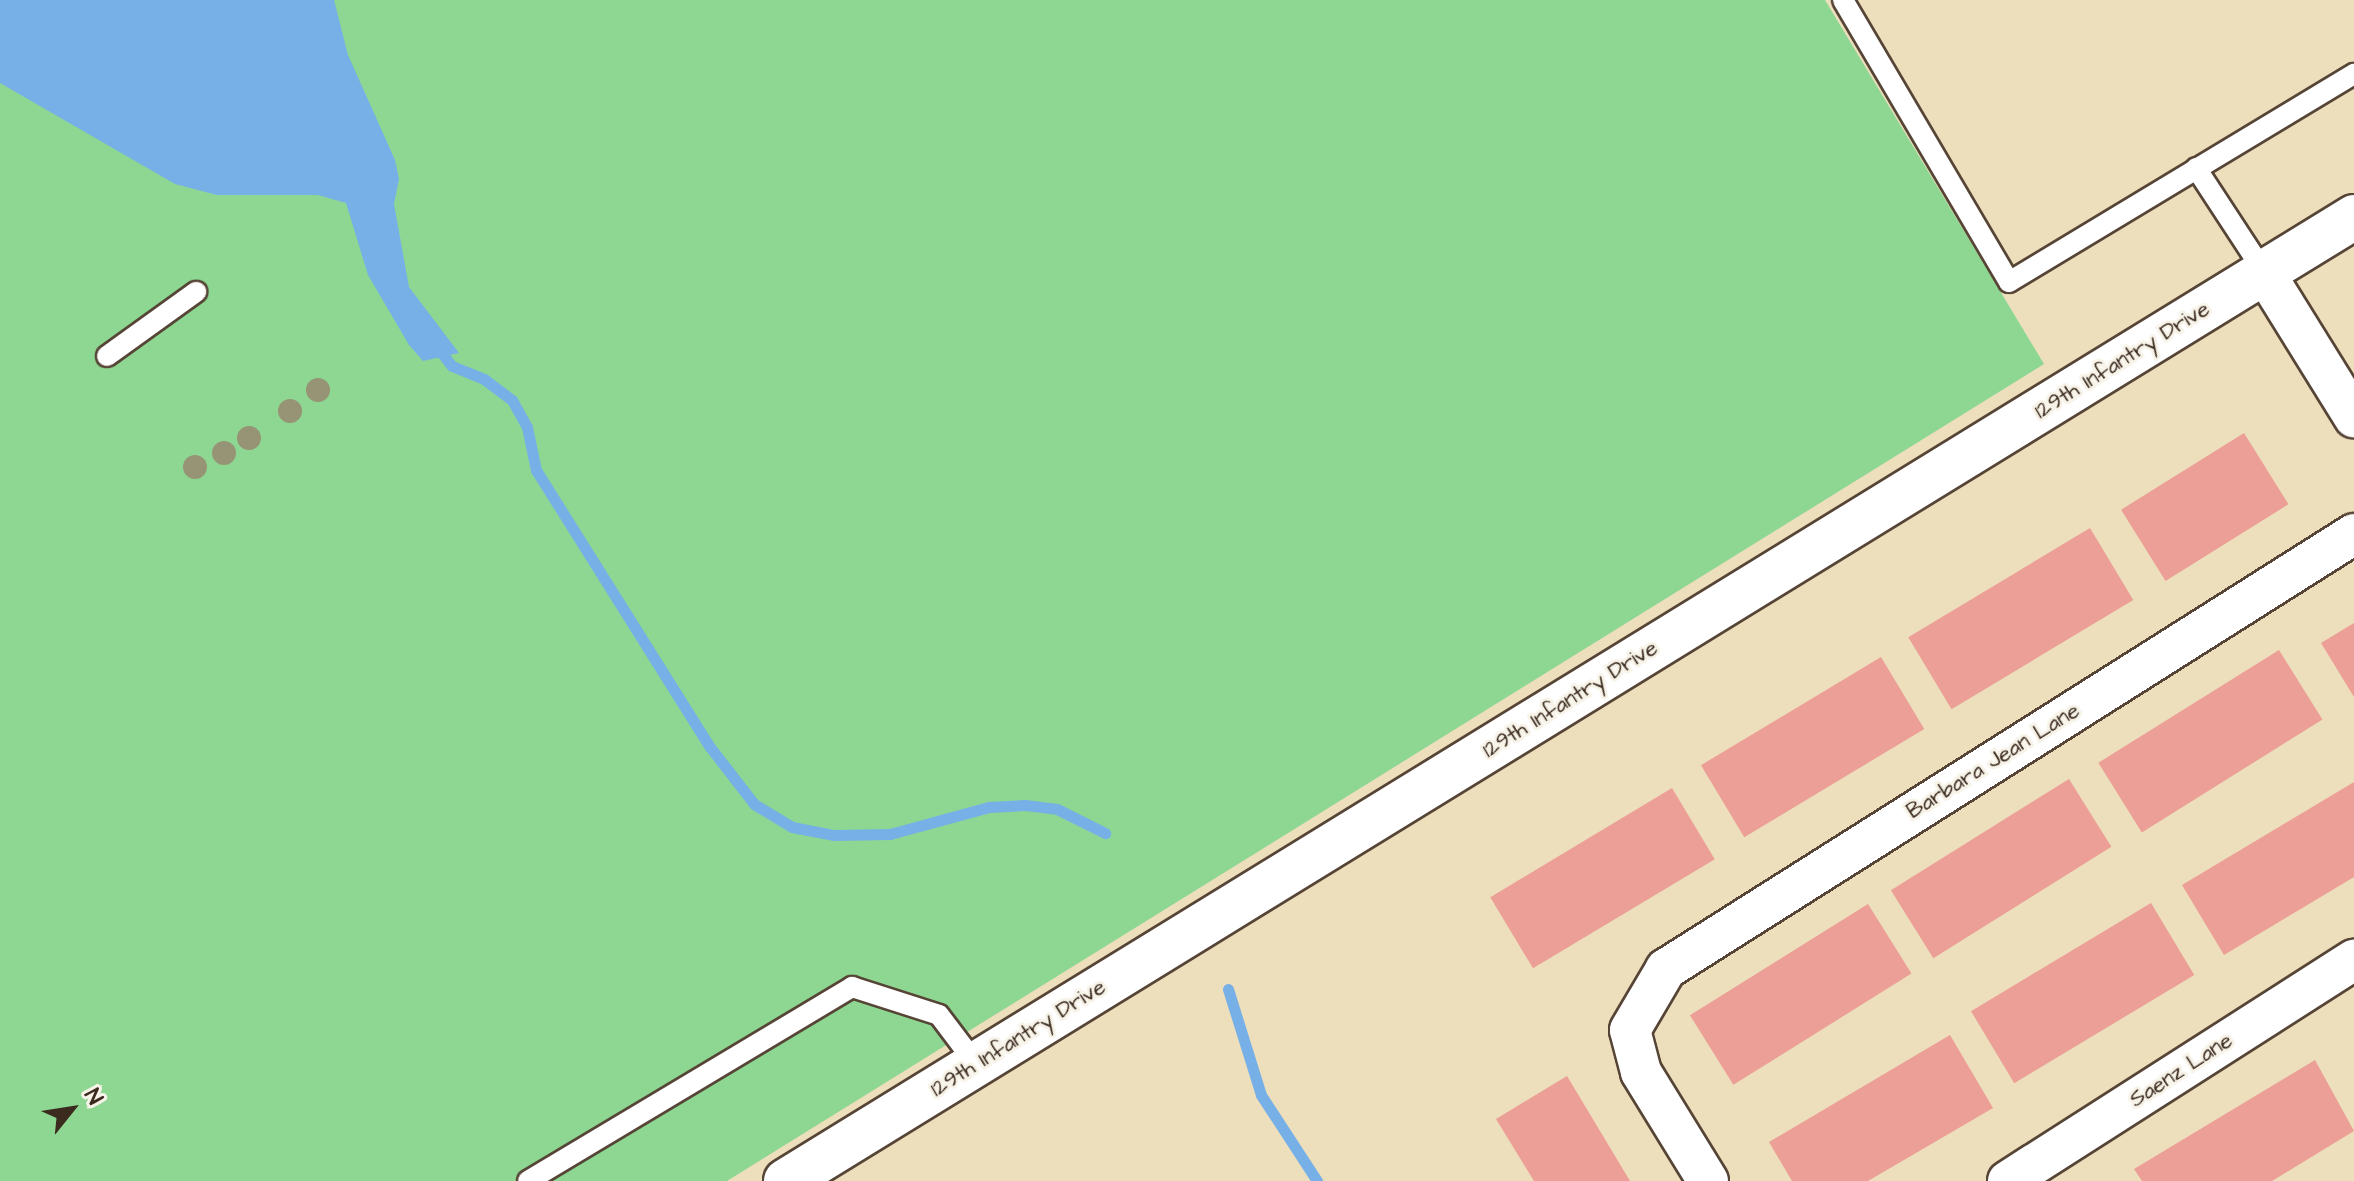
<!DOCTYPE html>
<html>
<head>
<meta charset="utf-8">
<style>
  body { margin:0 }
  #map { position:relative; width:2354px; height:1181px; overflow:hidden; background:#eddebc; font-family:"Architects Daughter",sans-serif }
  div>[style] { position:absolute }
  .green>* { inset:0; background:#8dd793 }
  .water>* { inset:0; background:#77b0e7 }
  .stream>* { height:11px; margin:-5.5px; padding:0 5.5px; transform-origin:5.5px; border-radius:5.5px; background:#77b0e7 }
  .building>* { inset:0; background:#ec9f96; transform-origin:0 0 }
  .roads { filter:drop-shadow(2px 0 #564536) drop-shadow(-2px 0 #564536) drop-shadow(0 2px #564536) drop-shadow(0 -2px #564536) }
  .service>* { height:20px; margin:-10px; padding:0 10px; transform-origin:10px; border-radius:10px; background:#fff }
  .minor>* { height:40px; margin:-20px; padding:0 20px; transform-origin:20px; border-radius:20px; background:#fff }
  .tertiary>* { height:44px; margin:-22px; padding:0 22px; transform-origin:22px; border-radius:22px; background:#fff }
  .trees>* { width:24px; height:24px; margin:-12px; border-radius:50%; background:#979375 }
  span { translate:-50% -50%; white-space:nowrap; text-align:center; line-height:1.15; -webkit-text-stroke:6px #f7f3e8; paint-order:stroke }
  .street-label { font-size:22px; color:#3b2a1e }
  .north { position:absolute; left:32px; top:1069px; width:80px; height:80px; -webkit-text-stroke:6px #f7f3e8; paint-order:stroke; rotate:60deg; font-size:22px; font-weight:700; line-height:32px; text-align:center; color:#3b2a1e }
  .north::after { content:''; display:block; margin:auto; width:28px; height:36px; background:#3b2a1e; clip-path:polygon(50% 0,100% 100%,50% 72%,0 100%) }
</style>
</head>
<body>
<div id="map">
  <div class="green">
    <div style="clip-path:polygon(0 0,1825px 0,2044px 364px,727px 1181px,0 1181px)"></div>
  </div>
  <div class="water">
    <div style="clip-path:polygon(0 0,334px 0,348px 55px,395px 160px,399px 179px,394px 204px,409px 287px,459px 353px,423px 361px,409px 345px,368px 275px,346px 203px,318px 195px,217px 195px,175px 184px,0 83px)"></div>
  </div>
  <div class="stream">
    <div style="left:437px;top:347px;width:24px;rotate:52deg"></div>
    <div style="left:452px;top:366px;width:35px;rotate:22deg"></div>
    <div style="left:484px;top:379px;width:35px;rotate:37deg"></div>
    <div style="left:512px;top:400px;width:31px;rotate:61deg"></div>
    <div style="left:527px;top:427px;width:44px;rotate:78.2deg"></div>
    <div style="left:536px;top:470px;width:327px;rotate:57.9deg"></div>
    <div style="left:710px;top:747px;width:72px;rotate:52.3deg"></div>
    <div style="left:754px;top:804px;width:44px;rotate:31.2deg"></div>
    <div style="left:792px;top:827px;width:43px;rotate:10.8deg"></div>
    <div style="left:834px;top:835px;width:56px;rotate:-1deg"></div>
    <div style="left:890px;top:834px;width:103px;rotate:-15.3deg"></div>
    <div style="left:989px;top:807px;width:36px;rotate:-3deg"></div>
    <div style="left:1025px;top:805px;width:32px;rotate:7deg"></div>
    <div style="left:1057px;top:809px;width:54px;rotate:26.6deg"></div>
    <div style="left:1228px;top:989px;width:111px;rotate:72.7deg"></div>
    <div style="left:1261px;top:1095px;width:103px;rotate:56.9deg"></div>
  </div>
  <div class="building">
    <div style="left:2244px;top:433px;width:84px;height:145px;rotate:58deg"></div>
    <div style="left:2090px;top:528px;width:84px;height:212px;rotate:59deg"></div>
    <div style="clip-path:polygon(2354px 623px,2354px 697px,2321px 643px)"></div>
    <div style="left:2279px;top:650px;width:82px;height:213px;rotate:58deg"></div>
    <div style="left:1881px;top:657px;width:84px;height:210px;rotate:59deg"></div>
    <div style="left:2069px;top:779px;width:80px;height:210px;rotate:58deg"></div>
    <div style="clip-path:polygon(2354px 782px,2354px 877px,2224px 955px,2182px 885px)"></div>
    <div style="left:1672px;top:788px;width:83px;height:212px;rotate:59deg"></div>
    <div style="left:2151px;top:903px;width:84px;height:210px;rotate:59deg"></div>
    <div style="left:1868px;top:904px;width:82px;height:210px;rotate:58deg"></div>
    <div style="clip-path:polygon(1950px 1035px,1993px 1108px,1868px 1181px,1792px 1181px,1769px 1142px)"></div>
    <div style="clip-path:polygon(2315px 1060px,2354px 1131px,2272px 1181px,2142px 1181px,2134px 1169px)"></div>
    <div style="clip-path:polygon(1567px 1076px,1630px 1181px,1534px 1181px,1496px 1119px)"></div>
  </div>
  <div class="roads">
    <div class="service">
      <div style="left:1843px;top:0;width:327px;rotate:59.5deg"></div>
      <div style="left:2009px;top:282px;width:403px;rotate:-31.1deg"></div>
      <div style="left:2196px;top:168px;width:124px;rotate:56.8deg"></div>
      <div style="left:107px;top:356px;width:110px;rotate:-35.7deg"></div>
      <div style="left:528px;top:1181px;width:378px;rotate:-30.9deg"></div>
      <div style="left:852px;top:987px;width:91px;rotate:17.8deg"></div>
      <div style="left:939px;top:1015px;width:61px;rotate:52.9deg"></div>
    </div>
    <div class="minor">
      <div style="left:2264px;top:272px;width:171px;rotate:58.2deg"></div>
      <div style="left:1708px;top:1181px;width:128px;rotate:-121.6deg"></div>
      <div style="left:1641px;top:1072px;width:43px;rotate:-104.7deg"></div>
      <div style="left:1630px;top:1030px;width:71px;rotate:-59.5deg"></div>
      <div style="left:1666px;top:969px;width:814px;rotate:-32.3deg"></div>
      <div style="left:2008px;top:1181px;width:411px;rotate:-32.6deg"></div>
    </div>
    <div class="tertiary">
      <div style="left:786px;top:1181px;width:1841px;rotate:-31.58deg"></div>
    </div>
  </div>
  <div class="trees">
    <div style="left:318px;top:390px"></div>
    <div style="left:290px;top:411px"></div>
    <div style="left:249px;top:438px"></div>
    <div style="left:224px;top:453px"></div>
    <div style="left:195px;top:467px"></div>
  </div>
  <div class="street-label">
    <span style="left:2122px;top:360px;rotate:-32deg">129th Infantry Drive</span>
    <span style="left:1570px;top:699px;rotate:-32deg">129th Infantry Drive</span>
    <span style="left:1993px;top:761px;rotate:-32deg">Barbara Jean Lane</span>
    <span style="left:1018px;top:1038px;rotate:-32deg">129th Infantry Drive</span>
    <span style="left:2181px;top:1070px;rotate:-33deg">Saenz Lane</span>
  </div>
  <div class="north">N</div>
</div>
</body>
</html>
